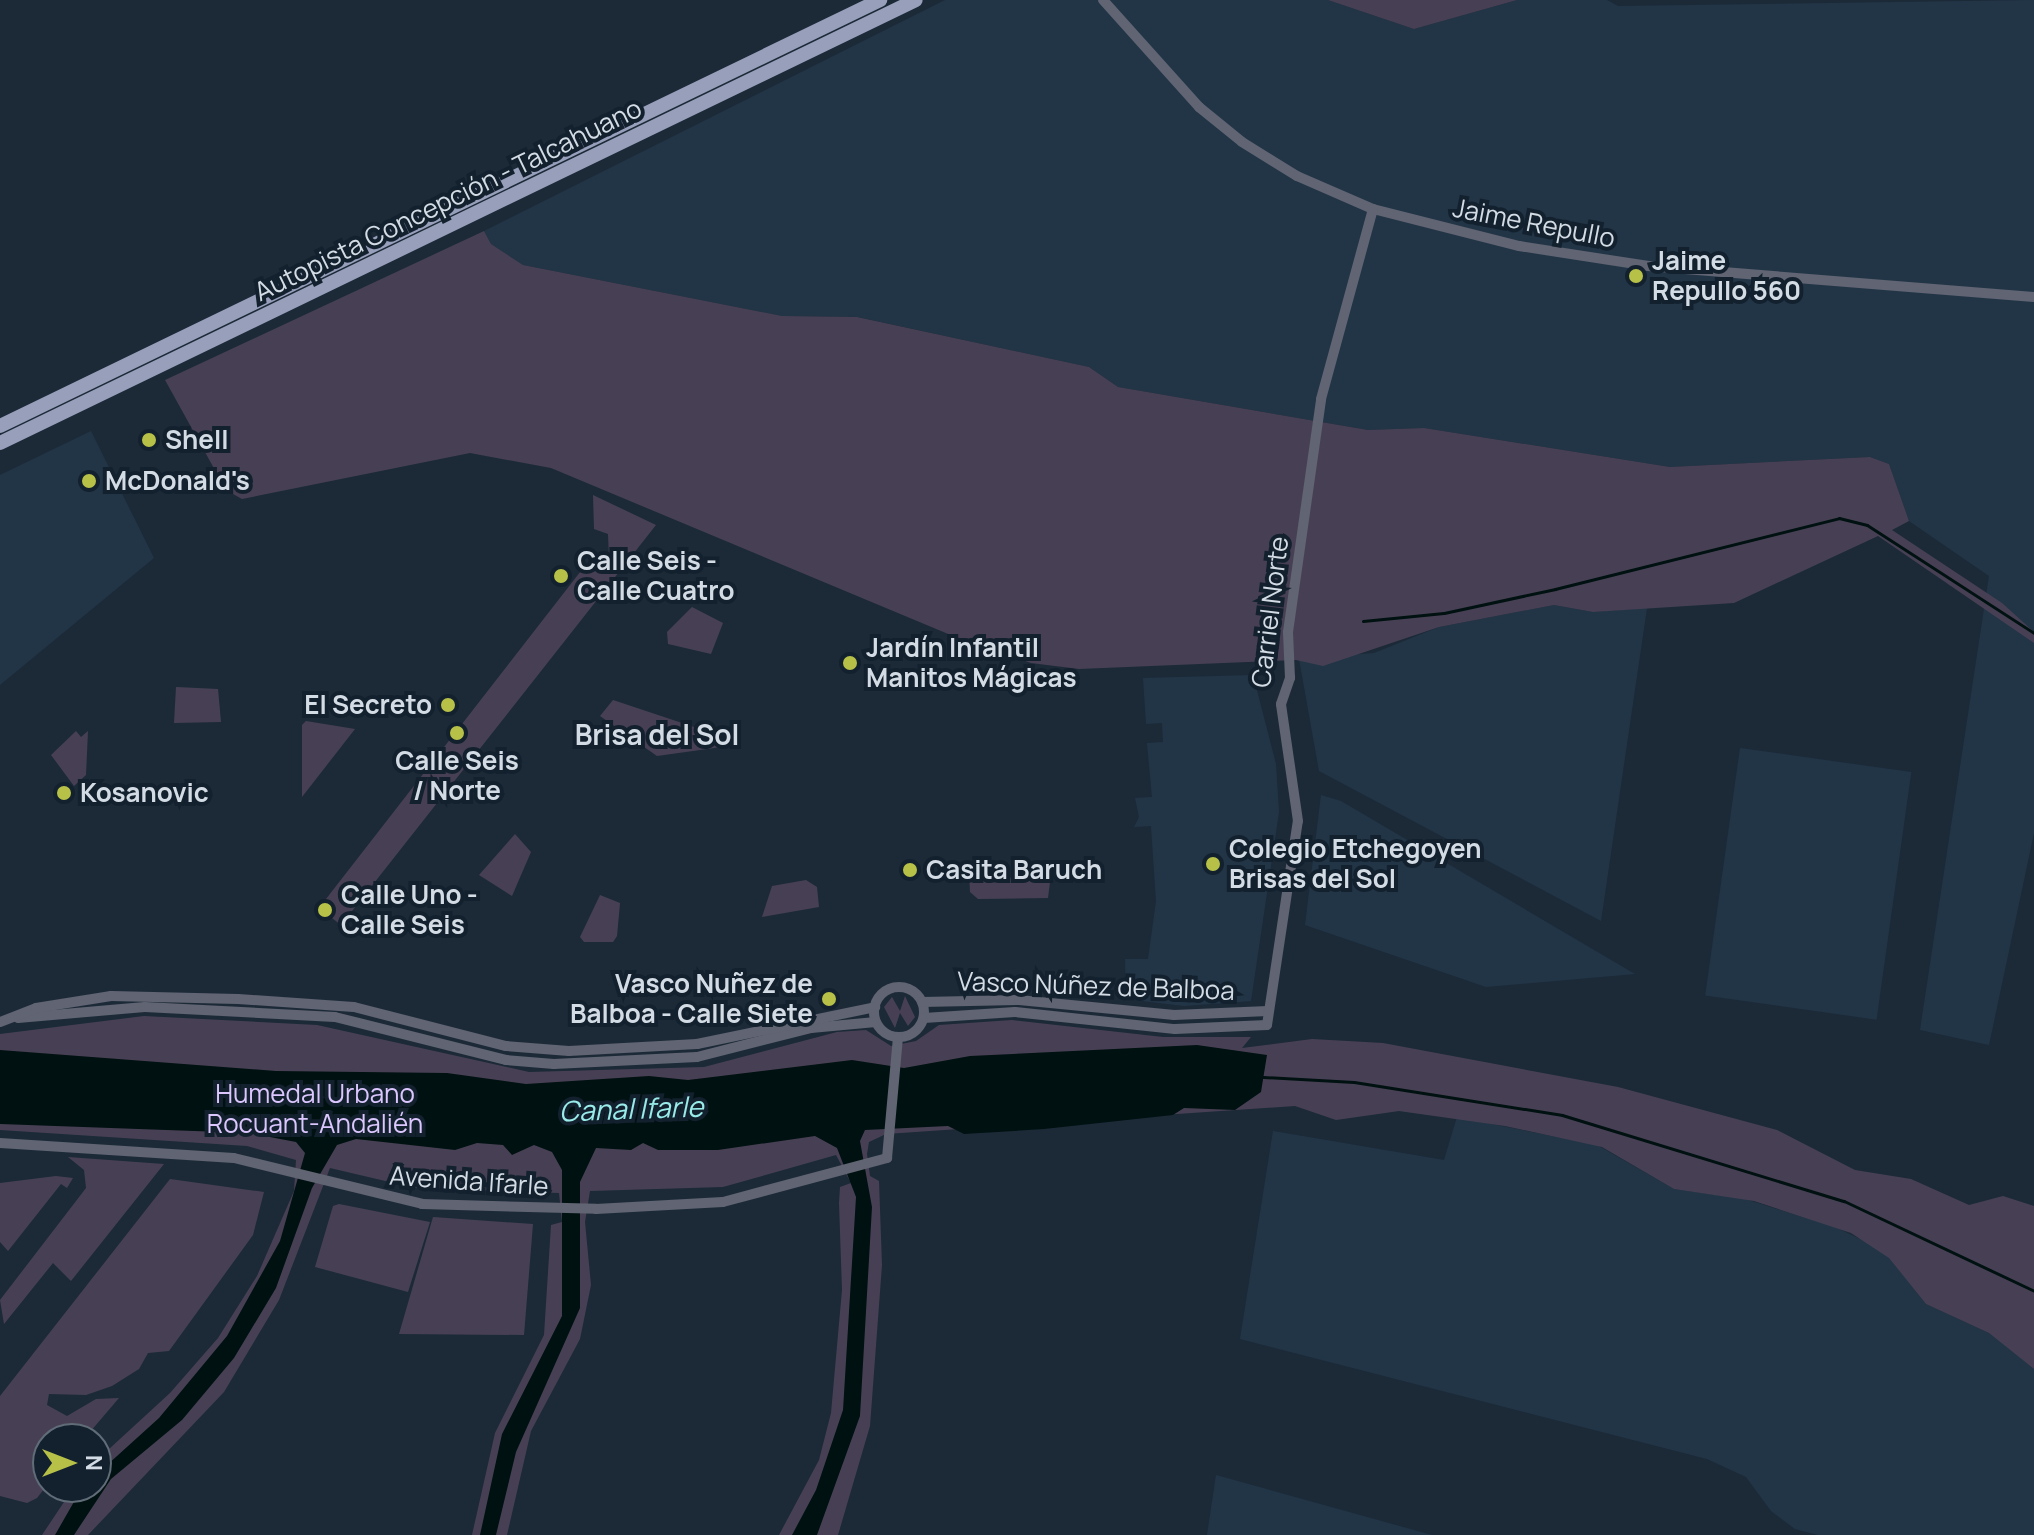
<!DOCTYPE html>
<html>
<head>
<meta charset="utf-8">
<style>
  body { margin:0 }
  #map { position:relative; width:2034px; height:1535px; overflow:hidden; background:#1c2a38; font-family:Manrope,sans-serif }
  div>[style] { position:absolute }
  .built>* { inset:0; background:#223547; transform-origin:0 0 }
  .green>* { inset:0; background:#474054 }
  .water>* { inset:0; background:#011 }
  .stream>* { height:3px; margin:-1.5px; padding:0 1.5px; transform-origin:1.5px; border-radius:1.5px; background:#011 }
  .minor>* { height:10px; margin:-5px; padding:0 5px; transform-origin:5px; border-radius:5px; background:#616472 }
  .minor>.ring { margin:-5px; padding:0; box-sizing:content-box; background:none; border:10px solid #616472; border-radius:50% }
  .major>* { height:14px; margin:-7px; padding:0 7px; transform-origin:7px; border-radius:7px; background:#989fbb }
  .dots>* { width:22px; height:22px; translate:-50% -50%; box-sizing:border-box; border:4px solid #13212e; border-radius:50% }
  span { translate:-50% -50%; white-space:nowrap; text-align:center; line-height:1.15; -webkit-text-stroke:8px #13212e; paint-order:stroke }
  .street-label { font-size:26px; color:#d3dce5 }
  .poi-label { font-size:26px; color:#d3dce5; font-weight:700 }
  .left { translate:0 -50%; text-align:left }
  .right { translate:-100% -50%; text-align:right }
  .park-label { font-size:26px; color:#dbc6fe }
  .neighbourhood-label { font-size:28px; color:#d3dce5; font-weight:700 }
  .water-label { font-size:28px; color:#99ecea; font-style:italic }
  .north { position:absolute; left:32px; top:1423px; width:80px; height:80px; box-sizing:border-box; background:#13212e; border:2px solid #606c77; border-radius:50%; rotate:90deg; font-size:22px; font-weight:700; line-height:32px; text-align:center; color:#d3dce5 }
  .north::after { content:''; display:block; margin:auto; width:28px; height:36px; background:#b7c147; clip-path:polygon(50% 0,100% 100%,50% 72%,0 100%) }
</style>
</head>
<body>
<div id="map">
  <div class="built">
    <div style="clip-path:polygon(945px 0,1328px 0,1414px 29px,1517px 0,1607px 0,1618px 6px,2034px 0,2034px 833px,1989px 1045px,1920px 1030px,1989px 576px,1909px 521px,1889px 464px,1870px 457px,1670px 467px,1424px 428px,1368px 430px,1118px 387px,1089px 367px,858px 317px,782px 316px,523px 265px,491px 244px,484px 231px)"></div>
    <div style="clip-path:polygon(91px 431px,154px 558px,0 685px,0 475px)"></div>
    <div style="clip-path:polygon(1554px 605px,1593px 612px,1647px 608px,1601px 921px,1319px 771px,1299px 659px,1374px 653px,1439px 627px)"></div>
    <div style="clip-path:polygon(1253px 675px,1276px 764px,1279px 812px,1251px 1001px,1184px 1006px,1126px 999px,1125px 959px,1148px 959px,1156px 901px,1151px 826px,1134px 827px,1139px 817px,1135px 798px,1152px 797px,1147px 743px,1163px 742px,1162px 723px,1146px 724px,1143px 678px)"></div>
    <div style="left:1740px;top:748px;width:173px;height:250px;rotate:8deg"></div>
    <div style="clip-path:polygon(1321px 795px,1341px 801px,1635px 974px,1486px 987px,1305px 925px)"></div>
    <div style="clip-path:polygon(1457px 1117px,1597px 1145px,1674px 1189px,1745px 1199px,1835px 1227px,1883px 1250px,1926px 1304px,1989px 1333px,2034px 1369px,2034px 1535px,1818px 1535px,1795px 1529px,1771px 1511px,1746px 1477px,1707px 1459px,1240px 1339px,1273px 1131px,1444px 1160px)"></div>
    <div style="clip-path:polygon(1216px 1475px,1432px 1535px,1207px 1535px)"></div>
  </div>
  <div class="green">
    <div style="clip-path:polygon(1328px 0,1517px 0,1414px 29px)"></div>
    <div style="clip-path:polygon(484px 231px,491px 244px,523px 265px,782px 316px,857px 317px,1089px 367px,1118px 387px,1368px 430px,1424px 428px,1670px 467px,1870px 457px,1889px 464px,1909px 521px,1892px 530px,2002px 603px,2034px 632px,2034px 643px,1878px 536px,1734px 603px,1593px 612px,1554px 605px,1439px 627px,1323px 666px,1296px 660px,1079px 669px,1031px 663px,953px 636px,551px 468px,470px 453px,242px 499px,226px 490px,165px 380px)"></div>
    <div style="clip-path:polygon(593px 495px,656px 525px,341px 925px,319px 908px,584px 567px,597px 570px,609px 559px,608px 534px,594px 529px)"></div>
    <div style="clip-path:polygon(692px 607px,723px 623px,711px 654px,668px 644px,667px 632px)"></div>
    <div style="clip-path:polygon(176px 687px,218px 689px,221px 722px,174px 723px)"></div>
    <div style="clip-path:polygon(613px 700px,736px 741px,736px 745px,657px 756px,600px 716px)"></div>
    <div style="clip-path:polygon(306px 721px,355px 729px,302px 797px,302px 725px)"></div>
    <div style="clip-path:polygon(76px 731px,81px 737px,88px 731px,86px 775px,74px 786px,51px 755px)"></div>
    <div style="clip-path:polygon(515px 834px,531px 852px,512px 896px,479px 875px)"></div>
    <div style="clip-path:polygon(969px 873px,1050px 882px,1048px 898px,978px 899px,970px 892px)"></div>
    <div style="clip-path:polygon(806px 880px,817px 887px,819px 907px,762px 917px,772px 886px)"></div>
    <div style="clip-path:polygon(600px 895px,620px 903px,617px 936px,613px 942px,584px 942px,580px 937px)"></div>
    <div style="clip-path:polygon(905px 996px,915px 1017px,908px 1026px,900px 1013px,895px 1028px,884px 1007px,892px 997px,900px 1011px)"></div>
    <div style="clip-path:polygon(144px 1016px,317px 1025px,529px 1072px,704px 1067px,837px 1032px,866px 1030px,891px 1046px,916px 1041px,939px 1025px,1012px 1020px,1163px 1037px,1251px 1037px,1242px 1048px,1312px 1039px,1383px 1043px,1618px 1087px,1777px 1130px,1855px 1170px,1911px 1179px,1969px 1205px,2003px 1196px,2034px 1206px,2034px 1369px,1989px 1333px,1926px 1304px,1889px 1258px,1851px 1233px,1754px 1201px,1674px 1189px,1602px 1147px,1505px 1126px,1399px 1111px,1336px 1120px,1295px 1106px,886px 1134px,869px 1142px,867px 1154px,870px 1176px,879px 1181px,882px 1265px,870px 1426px,838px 1535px,779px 1535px,819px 1460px,831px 1413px,842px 1290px,839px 1203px,840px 1187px,851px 1183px,836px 1155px,723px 1187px,590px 1191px,585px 1222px,591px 1285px,580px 1339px,531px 1431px,507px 1535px,472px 1535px,495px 1433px,544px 1335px,551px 1225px,562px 1222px,559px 1193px,415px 1188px,330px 1168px,279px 1300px,224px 1392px,88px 1535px,42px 1535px,74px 1487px,96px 1487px,96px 1461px,170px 1393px,218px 1338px,257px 1276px,294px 1191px,296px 1160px,247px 1146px,0 1130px,0 1034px)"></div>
    <div style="clip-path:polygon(68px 1157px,164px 1164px,71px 1281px,53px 1263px,4px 1324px,0 1300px,86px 1188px,84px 1170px)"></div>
    <div style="clip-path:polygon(56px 1176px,73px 1178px,67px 1188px,61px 1184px,8px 1251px,0 1242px,0 1183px)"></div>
    <div style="clip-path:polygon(170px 1179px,264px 1192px,253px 1235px,169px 1351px,148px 1353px,139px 1369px,112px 1386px,86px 1395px,49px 1394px,47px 1405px,67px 1416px,96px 1399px,119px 1398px,84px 1439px,48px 1439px,48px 1484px,37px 1498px,27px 1503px,0 1496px,0 1396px)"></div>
    <div style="clip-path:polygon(339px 1204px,430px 1222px,408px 1292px,315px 1267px,333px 1206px)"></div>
    <div style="clip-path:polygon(433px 1217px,533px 1224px,524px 1335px,399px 1334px)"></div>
  </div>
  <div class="water">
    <div style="clip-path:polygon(1197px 1045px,1267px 1055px,1261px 1092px,1235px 1110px,1184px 1108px,1173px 1115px,1044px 1129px,964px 1134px,948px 1126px,865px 1130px,860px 1141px,872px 1207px,860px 1416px,817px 1535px,792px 1535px,816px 1490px,843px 1410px,856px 1197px,837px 1148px,815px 1136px,718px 1150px,658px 1150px,643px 1143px,631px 1150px,596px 1148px,580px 1182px,580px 1308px,516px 1452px,496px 1535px,480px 1535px,502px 1434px,562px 1316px,562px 1170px,552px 1152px,534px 1145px,512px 1155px,503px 1145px,477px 1143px,455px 1150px,356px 1139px,337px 1145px,312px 1188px,276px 1288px,234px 1358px,182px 1420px,111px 1479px,74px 1535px,55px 1535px,79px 1493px,96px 1487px,96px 1475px,159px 1418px,227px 1336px,280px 1241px,305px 1153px,296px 1142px,249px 1133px,0 1124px,0 1050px,276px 1071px,447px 1073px,526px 1084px,649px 1076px,688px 1080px,852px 1060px,904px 1068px,970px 1056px)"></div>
  </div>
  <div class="stream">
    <div style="left:1363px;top:621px;width:81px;rotate:-5.6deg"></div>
    <div style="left:1444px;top:613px;width:114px;rotate:-12.2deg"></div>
    <div style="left:1555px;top:589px;width:293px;rotate:-14deg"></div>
    <div style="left:1839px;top:518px;width:29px;rotate:14deg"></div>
    <div style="left:1867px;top:525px;width:199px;rotate:32.9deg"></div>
    <div style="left:1263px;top:1077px;width:91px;rotate:3.1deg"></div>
    <div style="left:1354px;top:1082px;width:211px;rotate:9deg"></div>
    <div style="left:1562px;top:1115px;width:295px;rotate:17deg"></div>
    <div style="left:1844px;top:1201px;width:210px;rotate:25.3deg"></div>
  </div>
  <div class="minor">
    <div style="left:1103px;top:0;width:144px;rotate:48.1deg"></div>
    <div style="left:1199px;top:107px;width:55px;rotate:39.1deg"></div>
    <div style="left:1242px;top:142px;width:65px;rotate:31.7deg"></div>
    <div style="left:1297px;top:176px;width:83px;rotate:23.5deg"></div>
    <div style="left:1373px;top:209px;width:151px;rotate:14.2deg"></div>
    <div style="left:1519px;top:246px;width:131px;rotate:8.8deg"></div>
    <div style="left:1648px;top:266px;width:387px;rotate:4.6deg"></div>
    <div class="ring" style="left:874px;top:987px;width:40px;height:40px"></div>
    <div style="left:922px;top:1002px;width:97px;rotate:-1.2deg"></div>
    <div style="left:1019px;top:1000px;width:156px;rotate:5.5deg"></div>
    <div style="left:1174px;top:1015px;width:94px;rotate:-2.4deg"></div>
    <div style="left:18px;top:1018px;width:127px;rotate:-5deg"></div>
    <div style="left:145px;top:1007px;width:190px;rotate:3deg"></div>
    <div style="left:335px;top:1017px;width:176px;rotate:14.1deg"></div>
    <div style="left:506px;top:1060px;width:48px;rotate:4.8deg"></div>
    <div style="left:554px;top:1064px;width:143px;rotate:-2.8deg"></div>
    <div style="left:697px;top:1057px;width:118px;rotate:-14.3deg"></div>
    <div style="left:811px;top:1028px;width:65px;rotate:-5.3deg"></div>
    <div style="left:924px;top:1018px;width:91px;rotate:-3.8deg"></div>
    <div style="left:1015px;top:1012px;width:161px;rotate:6.1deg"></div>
    <div style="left:1175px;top:1029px;width:92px;rotate:-2.5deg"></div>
    <div style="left:1267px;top:1025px;width:206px;rotate:-81.4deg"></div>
    <div style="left:1298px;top:821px;width:118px;rotate:-98.3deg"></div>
    <div style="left:1281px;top:704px;width:28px;rotate:-71deg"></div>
    <div style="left:1290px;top:678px;width:46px;rotate:-92.5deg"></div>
    <div style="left:1288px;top:632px;width:235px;rotate:-81.9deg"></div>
    <div style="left:1321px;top:399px;width:197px;rotate:-74.7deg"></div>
    <div style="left:0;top:1022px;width:39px;rotate:-21deg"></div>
    <div style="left:36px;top:1008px;width:76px;rotate:-9.1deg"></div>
    <div style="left:111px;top:996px;width:127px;rotate:1.4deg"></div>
    <div style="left:238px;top:999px;width:116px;rotate:3.9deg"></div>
    <div style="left:354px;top:1007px;width:157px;rotate:14.4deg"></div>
    <div style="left:506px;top:1046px;width:63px;rotate:4.5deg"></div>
    <div style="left:569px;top:1051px;width:128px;rotate:-3.1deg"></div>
    <div style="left:697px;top:1044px;width:182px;rotate:-11.7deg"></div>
    <div style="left:0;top:1143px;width:234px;rotate:3.7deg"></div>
    <div style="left:234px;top:1158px;width:194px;rotate:13.7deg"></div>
    <div style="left:422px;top:1204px;width:174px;rotate:1.6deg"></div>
    <div style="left:596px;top:1209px;width:127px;rotate:-3.2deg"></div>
    <div style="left:723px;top:1202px;width:170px;rotate:-15deg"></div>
    <div style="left:887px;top:1158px;width:121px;rotate:-84.8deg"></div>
  </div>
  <div class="major">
    <div style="left:0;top:426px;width:978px;rotate:-25.83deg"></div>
    <div style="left:0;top:443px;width:1017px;rotate:-25.81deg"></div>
  </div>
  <div class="dots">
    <div style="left:1636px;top:276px;background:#b7c147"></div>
    <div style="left:149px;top:440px;background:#b7c147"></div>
    <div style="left:89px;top:481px;background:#b7c147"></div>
    <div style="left:561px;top:576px;background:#b7c147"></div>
    <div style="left:850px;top:663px;background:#b7c147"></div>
    <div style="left:448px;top:705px;background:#b7c147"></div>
    <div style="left:457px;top:733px;background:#b7c147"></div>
    <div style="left:64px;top:793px;background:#b7c147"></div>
    <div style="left:1213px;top:864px;background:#b7c147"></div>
    <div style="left:910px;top:870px;background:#b7c147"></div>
    <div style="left:325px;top:910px;background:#b7c147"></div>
    <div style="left:829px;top:999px;background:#b7c147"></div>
  </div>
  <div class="street-label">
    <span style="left:448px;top:200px;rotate:-26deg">Autopista Concepción - Talcahuano</span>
    <span style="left:1534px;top:223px;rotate:11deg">Jaime Repullo</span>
    <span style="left:1270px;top:612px;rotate:-83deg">Carriel Norte</span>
    <span style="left:1096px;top:986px;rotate:2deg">Vasco Núñez de Balboa</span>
    <span style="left:469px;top:1181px;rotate:4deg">Avenida Ifarle</span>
  </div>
  <div class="poi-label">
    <span class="left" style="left:1652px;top:276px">Jaime<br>Repullo 560</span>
    <span class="left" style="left:165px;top:440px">Shell</span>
    <span class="left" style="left:105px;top:481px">McDonald's</span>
    <span class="left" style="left:577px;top:576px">Calle Seis -<br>Calle Cuatro</span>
    <span class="left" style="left:866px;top:663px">Jardín Infantil<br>Manitos Mágicas</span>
    <span class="right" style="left:432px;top:705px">El Secreto</span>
    <span style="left:457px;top:776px">Calle Seis<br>/ Norte</span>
    <span class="left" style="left:80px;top:793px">Kosanovic</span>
    <span class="left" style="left:1229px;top:864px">Colegio Etchegoyen<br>Brisas del Sol</span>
    <span class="left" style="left:926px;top:870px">Casita Baruch</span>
    <span class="left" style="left:341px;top:910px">Calle Uno -<br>Calle Seis</span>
    <span class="right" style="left:813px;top:999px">Vasco Nuñez de<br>Balboa - Calle Siete</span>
  </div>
  <div class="park-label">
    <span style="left:315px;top:1109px">Humedal Urbano<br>Rocuant-Andalién</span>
  </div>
  <div class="neighbourhood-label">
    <span style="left:657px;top:734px">Brisa del Sol</span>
  </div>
  <div class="water-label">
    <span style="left:631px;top:1108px;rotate:-2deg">Canal Ifarle</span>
  </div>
  <div class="north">N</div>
</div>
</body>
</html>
